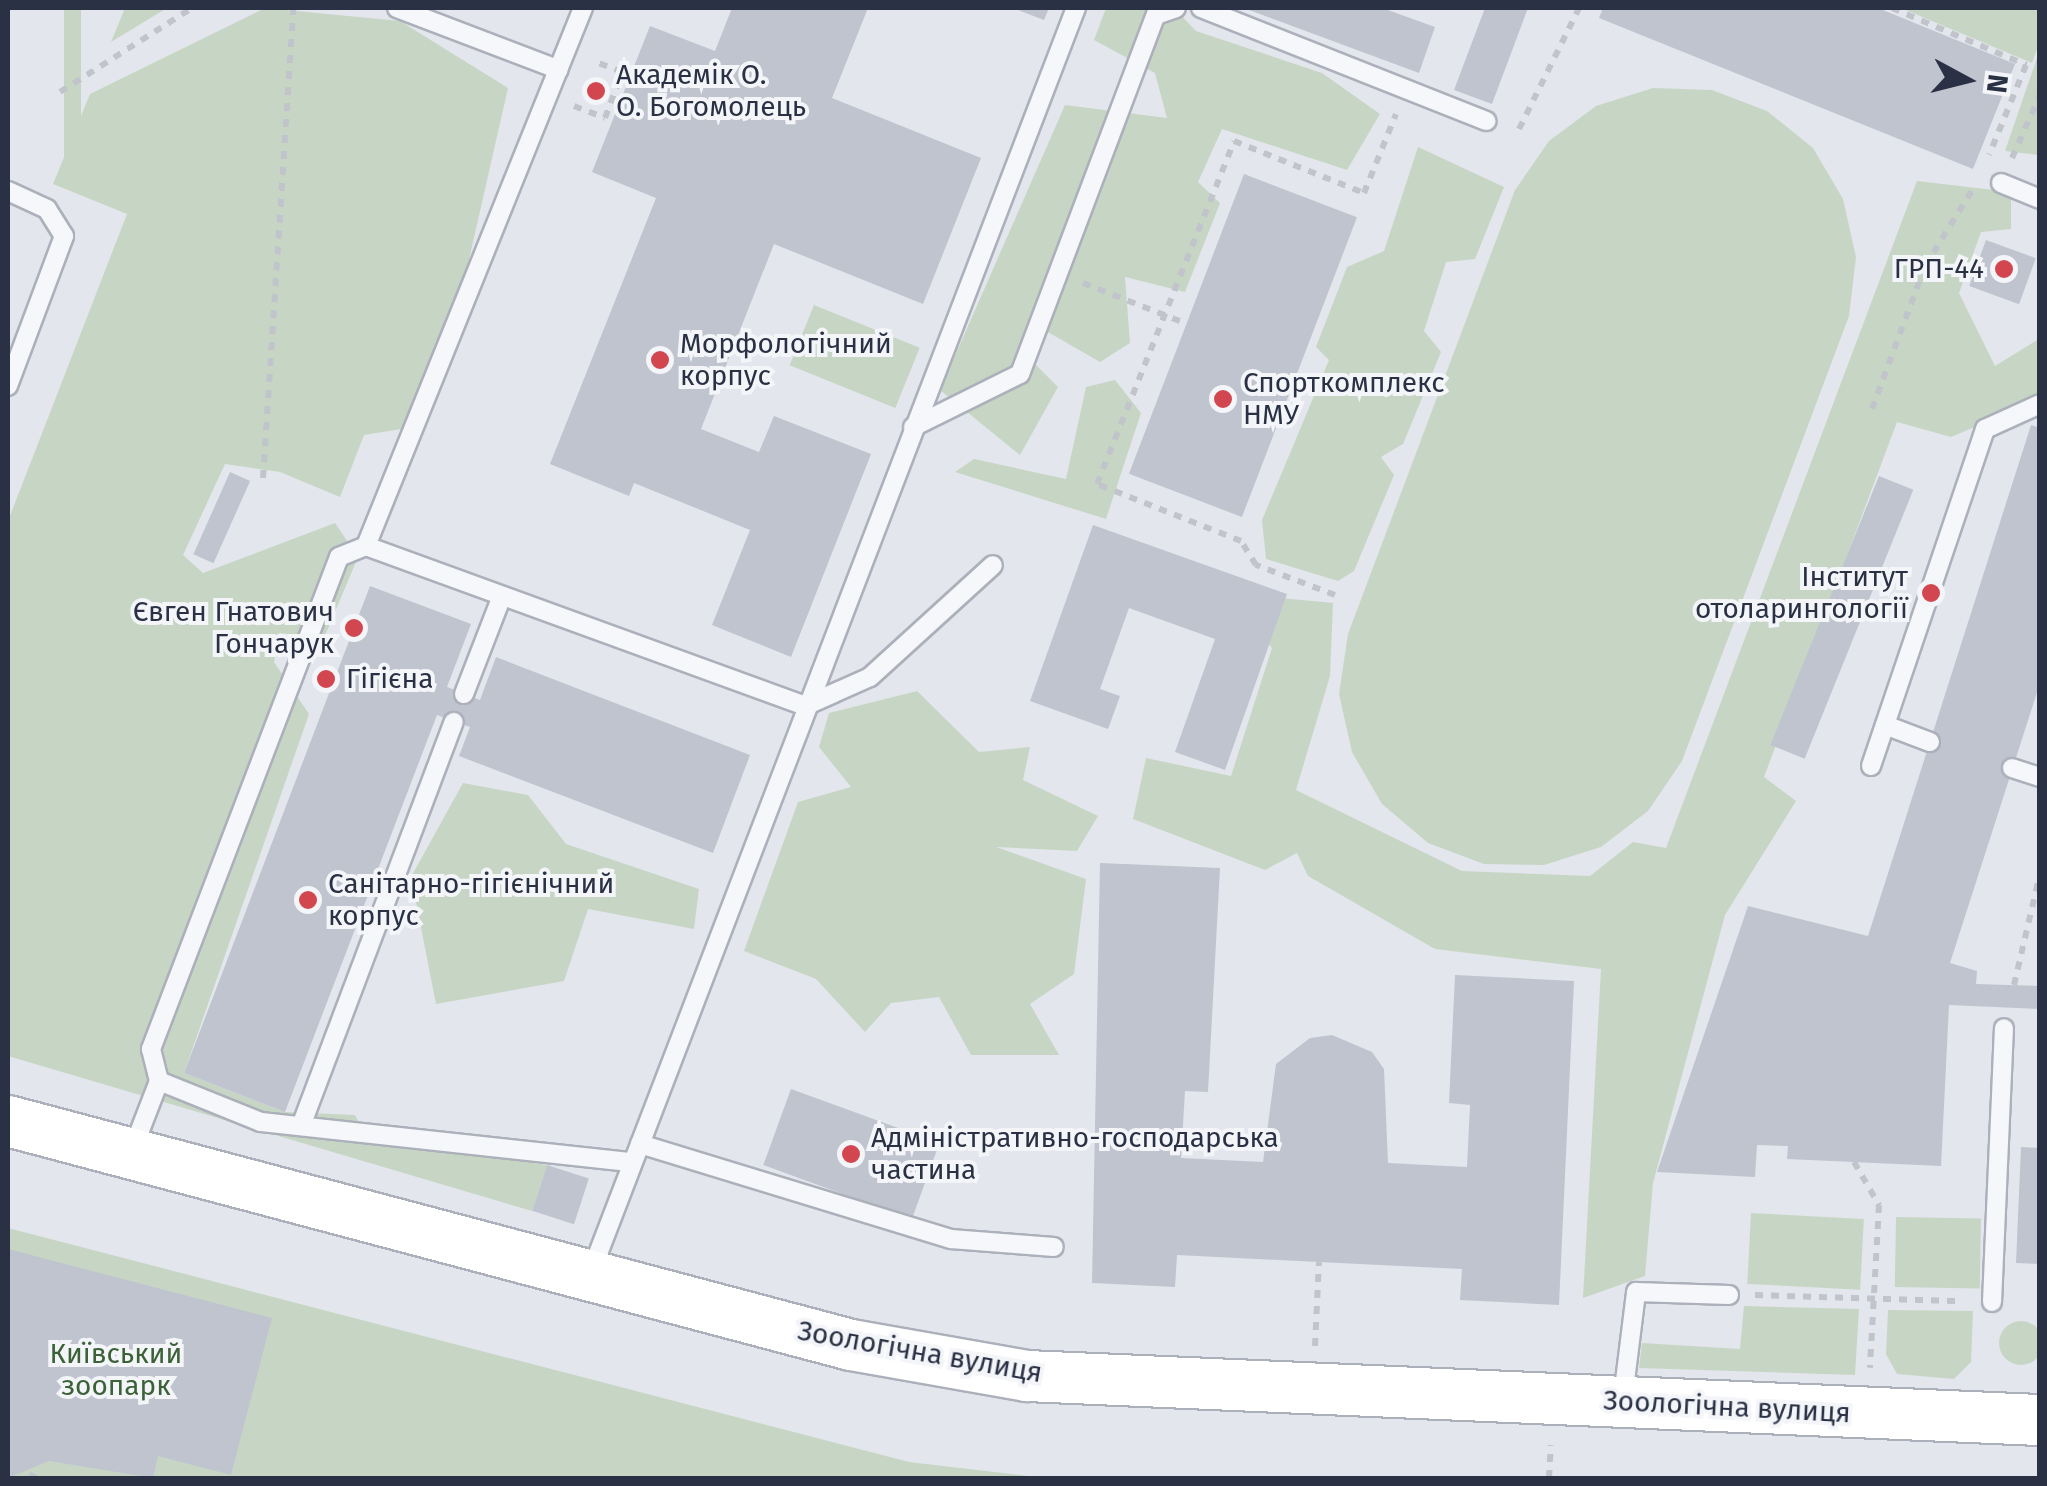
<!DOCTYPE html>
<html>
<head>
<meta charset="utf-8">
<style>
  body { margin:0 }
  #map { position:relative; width:2047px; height:1486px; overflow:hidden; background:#e3e6ec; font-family:"Fira Sans",sans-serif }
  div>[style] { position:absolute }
  .green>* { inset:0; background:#c7d6c4; transform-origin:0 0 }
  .round { border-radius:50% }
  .building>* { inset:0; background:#c0c4cf; transform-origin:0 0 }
  .path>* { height:6px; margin-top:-3px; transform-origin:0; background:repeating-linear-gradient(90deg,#c1c4cb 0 8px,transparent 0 16px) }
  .roads { filter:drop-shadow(2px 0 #acb0ba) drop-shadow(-2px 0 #acb0ba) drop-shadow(0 2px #acb0ba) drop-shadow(0 -2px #acb0ba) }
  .lane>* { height:18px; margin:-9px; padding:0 9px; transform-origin:9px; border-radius:9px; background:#f6f7fa }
  .secondary>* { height:50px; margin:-25px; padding:0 25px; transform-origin:25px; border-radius:25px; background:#fff }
  .dots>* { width:28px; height:28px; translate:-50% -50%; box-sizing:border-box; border:5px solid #f3f5f9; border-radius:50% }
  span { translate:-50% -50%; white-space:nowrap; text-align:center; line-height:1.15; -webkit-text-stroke:8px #f3f5f9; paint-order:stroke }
  .poi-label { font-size:28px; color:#2a3144 }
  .left { translate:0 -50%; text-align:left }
  .right { translate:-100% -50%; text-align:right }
  .street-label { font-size:28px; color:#2a3144 }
  .park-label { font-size:28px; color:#3b6137 }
  .frame { position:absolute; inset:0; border:10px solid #2a3144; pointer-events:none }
  .north { position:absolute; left:1917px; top:30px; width:100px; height:100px; -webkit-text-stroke:8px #f3f5f9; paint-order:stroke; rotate:97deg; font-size:28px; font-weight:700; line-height:40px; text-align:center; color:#2a3144 }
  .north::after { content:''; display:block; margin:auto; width:35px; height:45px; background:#2a3144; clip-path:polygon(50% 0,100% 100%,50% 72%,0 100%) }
</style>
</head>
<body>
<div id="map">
  <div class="green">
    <div style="left:64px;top:8px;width:17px;height:154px"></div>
    <div style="clip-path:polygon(125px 8px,167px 8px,111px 42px)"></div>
    <div style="clip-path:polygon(265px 8px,400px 21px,508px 88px,468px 264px,408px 428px,364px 435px,340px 497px,280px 472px,225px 464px,183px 555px,203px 573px,335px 523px,358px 557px,324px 638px,279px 633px,274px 662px,309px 714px,184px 1073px,285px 1112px,355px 1115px,368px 1140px,547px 1165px,532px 1211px,8px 1056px,8px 521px,127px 214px,53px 184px,90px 94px)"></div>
    <div style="clip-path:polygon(1106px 8px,1174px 8px,1196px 31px,1322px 73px,1380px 114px,1347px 170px,1222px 129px,1198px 182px,1220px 203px,1185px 292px,1125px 277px,1130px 343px,1100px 362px,1046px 331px,1035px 364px,1058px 387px,1020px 455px,940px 390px,1065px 105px,1167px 118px,1155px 73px,1094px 40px)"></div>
    <div style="clip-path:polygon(1901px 8px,2039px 8px,2039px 43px,2032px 63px)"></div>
    <div style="clip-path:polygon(2039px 52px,2039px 155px,2005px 151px)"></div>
    <div style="clip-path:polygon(1653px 88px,1712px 90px,1767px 111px,1813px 148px,1843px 199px,1856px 257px,1849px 316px,1682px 761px,1648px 811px,1601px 847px,1544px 865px,1484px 864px,1428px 843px,1382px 804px,1352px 752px,1339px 694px,1348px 634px,1515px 190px,1549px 141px,1596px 106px)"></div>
    <div style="clip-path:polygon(1418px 147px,1504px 187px,1475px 259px,1446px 262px,1424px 331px,1441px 352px,1403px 444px,1381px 457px,1394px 475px,1354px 571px,1338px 581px,1266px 559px,1262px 520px,1329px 360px,1316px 347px,1347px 267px,1384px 251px)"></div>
    <div style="clip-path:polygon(1917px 181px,2011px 192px,2011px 229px,1981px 232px,1959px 293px,1995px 366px,2039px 339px,2039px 400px,1951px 437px,1897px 422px,1764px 777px,1796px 801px,1725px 915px,1653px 1183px,1645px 1276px,1583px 1298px,1601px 969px,1435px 949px,1308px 876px,1297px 853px,1265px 870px,1133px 819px,1146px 758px,1231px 776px,1272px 648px,1227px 593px,1333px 603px,1330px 676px,1296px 790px,1462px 871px,1590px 876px,1633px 842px,1666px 848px)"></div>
    <div style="left:814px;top:305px;width:114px;height:65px;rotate:22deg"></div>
    <div style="clip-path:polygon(1115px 380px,1141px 413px,1106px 519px,955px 472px,974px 459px,1066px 479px,1086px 387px)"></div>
    <div style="clip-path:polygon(917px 691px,979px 752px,1030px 747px,1023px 780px,1098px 816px,1077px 851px,996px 847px,1086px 879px,1074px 974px,1030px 1004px,1059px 1055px,971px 1055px,939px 997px,891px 1003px,865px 1032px,816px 979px,744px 951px,798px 802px,851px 787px,819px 747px,829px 713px)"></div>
    <div style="clip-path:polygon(463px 783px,528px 795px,566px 844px,699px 889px,694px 929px,588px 909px,564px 981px,436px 1004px,411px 877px)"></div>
    <div style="left:1751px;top:1213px;width:113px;height:71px;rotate:3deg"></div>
    <div style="left:1896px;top:1217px;width:85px;height:70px;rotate:1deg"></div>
    <div style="clip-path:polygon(8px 1228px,909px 1462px,1045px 1478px,8px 1478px)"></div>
    <div style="clip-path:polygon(1744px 1306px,1859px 1309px,1855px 1375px,1639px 1368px,1642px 1343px,1740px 1349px)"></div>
    <div style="clip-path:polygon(1888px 1310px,1973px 1311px,1971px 1362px,1954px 1379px,1897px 1374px,1886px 1354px)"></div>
    <div class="round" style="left:1999px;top:1321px;width:44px;height:44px"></div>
  </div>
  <div class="building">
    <div style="clip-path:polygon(732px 8px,868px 8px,832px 98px,981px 158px,923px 304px,774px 244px,701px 429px,759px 452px,774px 416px,871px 454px,791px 657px,712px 625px,750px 530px,634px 483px,629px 496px,550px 464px,656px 198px,592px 172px,650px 26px,715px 51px)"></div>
    <div style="clip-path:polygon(1013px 8px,1049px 8px,1044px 20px)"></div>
    <div style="clip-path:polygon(1244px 8px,1382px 8px,1435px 27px,1419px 73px)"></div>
    <div style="clip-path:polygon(1485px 8px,1528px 8px,1492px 104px,1454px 90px)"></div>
    <div style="clip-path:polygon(1603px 8px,1878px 8px,2015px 64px,1973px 169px,1599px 18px)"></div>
    <div style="left:1244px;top:174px;width:121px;height:321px;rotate:21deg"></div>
    <div style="left:1986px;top:240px;width:53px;height:49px;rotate:20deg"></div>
    <div style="clip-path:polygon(2031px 425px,2040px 428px,2040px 683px,1950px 963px,1977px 971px,1976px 984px,2040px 986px,2040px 1009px,1949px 1005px,1941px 1166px,1787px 1159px,1788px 1146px,1757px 1145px,1755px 1177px,1657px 1172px,1748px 906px,1868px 936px)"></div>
    <div style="left:230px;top:472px;width:22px;height:90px;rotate:24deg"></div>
    <div style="left:1879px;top:476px;width:37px;height:290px;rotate:22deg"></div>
    <div style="clip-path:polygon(1093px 525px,1287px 594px,1225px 770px,1175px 752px,1215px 639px,1129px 608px,1100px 689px,1120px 696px,1108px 729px,1030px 701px)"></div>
    <div style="clip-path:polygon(370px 586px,471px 624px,447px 687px,480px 700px,496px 657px,750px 755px,713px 853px,459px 756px,470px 727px,437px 715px,285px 1112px,184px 1073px)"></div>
    <div style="clip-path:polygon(1100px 863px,1220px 868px,1208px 1092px,1185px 1091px,1181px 1158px,1263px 1162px,1276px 1064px,1310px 1038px,1332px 1035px,1372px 1052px,1384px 1069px,1388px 1163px,1467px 1167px,1470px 1105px,1449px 1103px,1455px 975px,1574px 981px,1559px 1305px,1460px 1300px,1462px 1269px,1319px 1262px,1177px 1255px,1175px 1287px,1092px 1283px)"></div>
    <div style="left:791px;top:1089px;width:158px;height:81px;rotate:20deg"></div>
    <div style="clip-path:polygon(2021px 1147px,2040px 1148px,2040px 1264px,2016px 1263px)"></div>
    <div style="left:547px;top:1165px;width:44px;height:48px;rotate:18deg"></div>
    <div style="clip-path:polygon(8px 1249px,272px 1318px,231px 1475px,158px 1456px,153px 1478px,49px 1461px,8px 1478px)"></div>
  </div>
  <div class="path">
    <div style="left:1892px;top:8px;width:146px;rotate:23deg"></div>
    <div style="left:2026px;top:65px;width:97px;rotate:112.3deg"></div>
    <div style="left:60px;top:92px;width:156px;rotate:-32.5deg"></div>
    <div style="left:574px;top:106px;width:33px;rotate:21deg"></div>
    <div style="left:605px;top:118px;width:49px;rotate:-69.7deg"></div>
    <div style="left:622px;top:72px;width:31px;rotate:-159deg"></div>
    <div style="left:1519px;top:129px;width:135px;rotate:-63.6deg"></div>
    <div style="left:2012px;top:158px;width:69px;rotate:-66deg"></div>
    <div style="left:1083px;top:283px;width:112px;rotate:21.5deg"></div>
    <div style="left:1872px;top:409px;width:153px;rotate:-69.7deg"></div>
    <div style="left:1925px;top:266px;width:91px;rotate:-58.1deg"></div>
    <div style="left:263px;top:478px;width:471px;rotate:-86.3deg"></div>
    <div style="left:1335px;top:595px;width:85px;rotate:-159.2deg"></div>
    <div style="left:1256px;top:565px;width:28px;rotate:-122deg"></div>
    <div style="left:1241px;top:541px;width:155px;rotate:-158.4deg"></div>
    <div style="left:1097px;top:484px;width:369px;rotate:-68.2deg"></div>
    <div style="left:1234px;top:141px;width:140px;rotate:21.8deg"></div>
    <div style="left:1364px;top:193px;width:85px;rotate:-67.9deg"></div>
    <div style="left:2014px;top:985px;width:115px;rotate:-76.9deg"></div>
    <div style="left:1854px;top:1162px;width:50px;rotate:59.8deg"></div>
    <div style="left:1879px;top:1205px;width:163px;rotate:93.2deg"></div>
    <div style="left:1755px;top:1295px;width:207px;rotate:1.7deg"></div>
    <div style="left:1315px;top:1346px;width:84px;rotate:-87.3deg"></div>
    <div style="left:29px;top:1474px;width:8px;rotate:30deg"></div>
    <div style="left:1549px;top:1478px;width:33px;rotate:-87deg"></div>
  </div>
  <div class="roads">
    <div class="lane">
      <div style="left:397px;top:8px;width:173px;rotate:20.9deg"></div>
      <div style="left:583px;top:8px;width:580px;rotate:111.97deg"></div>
      <div style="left:366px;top:546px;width:29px;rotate:158deg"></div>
      <div style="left:339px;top:557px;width:527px;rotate:110.91deg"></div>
      <div style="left:151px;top:1049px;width:33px;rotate:76deg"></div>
      <div style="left:159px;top:1081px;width:110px;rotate:21.9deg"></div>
      <div style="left:261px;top:1122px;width:373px;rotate:6.2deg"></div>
      <div style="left:1201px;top:8px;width:307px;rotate:21.6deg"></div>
      <div style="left:2001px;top:183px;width:42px;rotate:22.3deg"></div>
      <div style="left:8px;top:191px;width:43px;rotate:24.8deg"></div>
      <div style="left:47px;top:209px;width:32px;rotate:58deg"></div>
      <div style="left:64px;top:236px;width:160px;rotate:110.5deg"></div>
      <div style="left:913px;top:427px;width:119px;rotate:-26.4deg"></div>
      <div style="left:1020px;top:374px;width:384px;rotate:-69.3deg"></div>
      <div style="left:1156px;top:15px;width:21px;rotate:-19deg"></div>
      <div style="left:366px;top:546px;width:467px;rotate:20deg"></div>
      <div style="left:805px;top:706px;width:71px;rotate:-24deg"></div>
      <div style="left:870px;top:677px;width:166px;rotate:-42.3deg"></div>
      <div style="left:464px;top:694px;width:105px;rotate:-68.8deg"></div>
      <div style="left:1885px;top:725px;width:48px;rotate:20.7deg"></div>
      <div style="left:1871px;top:766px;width:356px;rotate:-71.3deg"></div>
      <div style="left:1985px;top:429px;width:60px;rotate:-24.4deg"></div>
      <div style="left:2012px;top:768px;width:29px;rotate:18deg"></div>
      <div style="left:301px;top:1126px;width:432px;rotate:-69.3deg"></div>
      <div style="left:640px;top:1144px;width:325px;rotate:17deg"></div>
      <div style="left:951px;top:1239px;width:103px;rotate:4.4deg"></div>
      <div style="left:132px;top:1151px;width:75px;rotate:-68.9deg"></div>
      <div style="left:591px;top:1272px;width:1354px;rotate:-69.01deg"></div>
      <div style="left:1992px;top:1302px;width:274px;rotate:-87.5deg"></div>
      <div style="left:1623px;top:1397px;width:106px;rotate:-82.9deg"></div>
      <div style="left:1636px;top:1292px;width:93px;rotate:1.8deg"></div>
    </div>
    <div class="secondary">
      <div style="left:8px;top:1121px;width:872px;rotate:14.88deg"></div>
      <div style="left:851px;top:1345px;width:179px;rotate:10deg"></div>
      <div style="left:1027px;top:1376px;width:1014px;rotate:2.49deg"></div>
    </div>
  </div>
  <div class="dots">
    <div style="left:596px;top:91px;background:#d2464f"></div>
    <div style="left:2004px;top:269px;background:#d2464f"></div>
    <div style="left:660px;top:360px;background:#d2464f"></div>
    <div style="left:1223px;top:399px;background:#d2464f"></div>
    <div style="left:1931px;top:593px;background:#d2464f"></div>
    <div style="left:354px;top:628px;background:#d2464f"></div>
    <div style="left:326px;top:679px;background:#d2464f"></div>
    <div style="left:308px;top:900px;background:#d2464f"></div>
    <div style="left:851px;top:1154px;background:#d2464f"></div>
  </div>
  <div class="poi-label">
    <span class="left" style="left:616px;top:91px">Академік О.<br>О. Богомолець</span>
    <span class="right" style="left:1984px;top:269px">ГРП-44</span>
    <span class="left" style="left:680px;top:360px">Морфологічний<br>корпус</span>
    <span class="left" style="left:1243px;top:399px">Спорткомплекс<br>НМУ</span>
    <span class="right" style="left:1908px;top:593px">Інститут<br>отоларингології</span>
    <span class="right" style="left:334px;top:628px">Євген Гнатович<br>Гончарук</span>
    <span class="left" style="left:346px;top:679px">Гігієна</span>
    <span class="left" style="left:328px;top:900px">Санітарно-гігієнічний<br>корпус</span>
    <span class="left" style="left:871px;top:1154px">Адміністративно-господарська<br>частина</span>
  </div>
  <div class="street-label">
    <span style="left:920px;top:1352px;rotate:10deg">Зоологічна вулиця</span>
    <span style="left:1727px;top:1407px;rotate:3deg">Зоологічна вулиця</span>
  </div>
  <div class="park-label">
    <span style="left:116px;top:1370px">Київський<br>зоопарк</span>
  </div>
  <div class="frame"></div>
  <div class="north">N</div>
</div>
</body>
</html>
